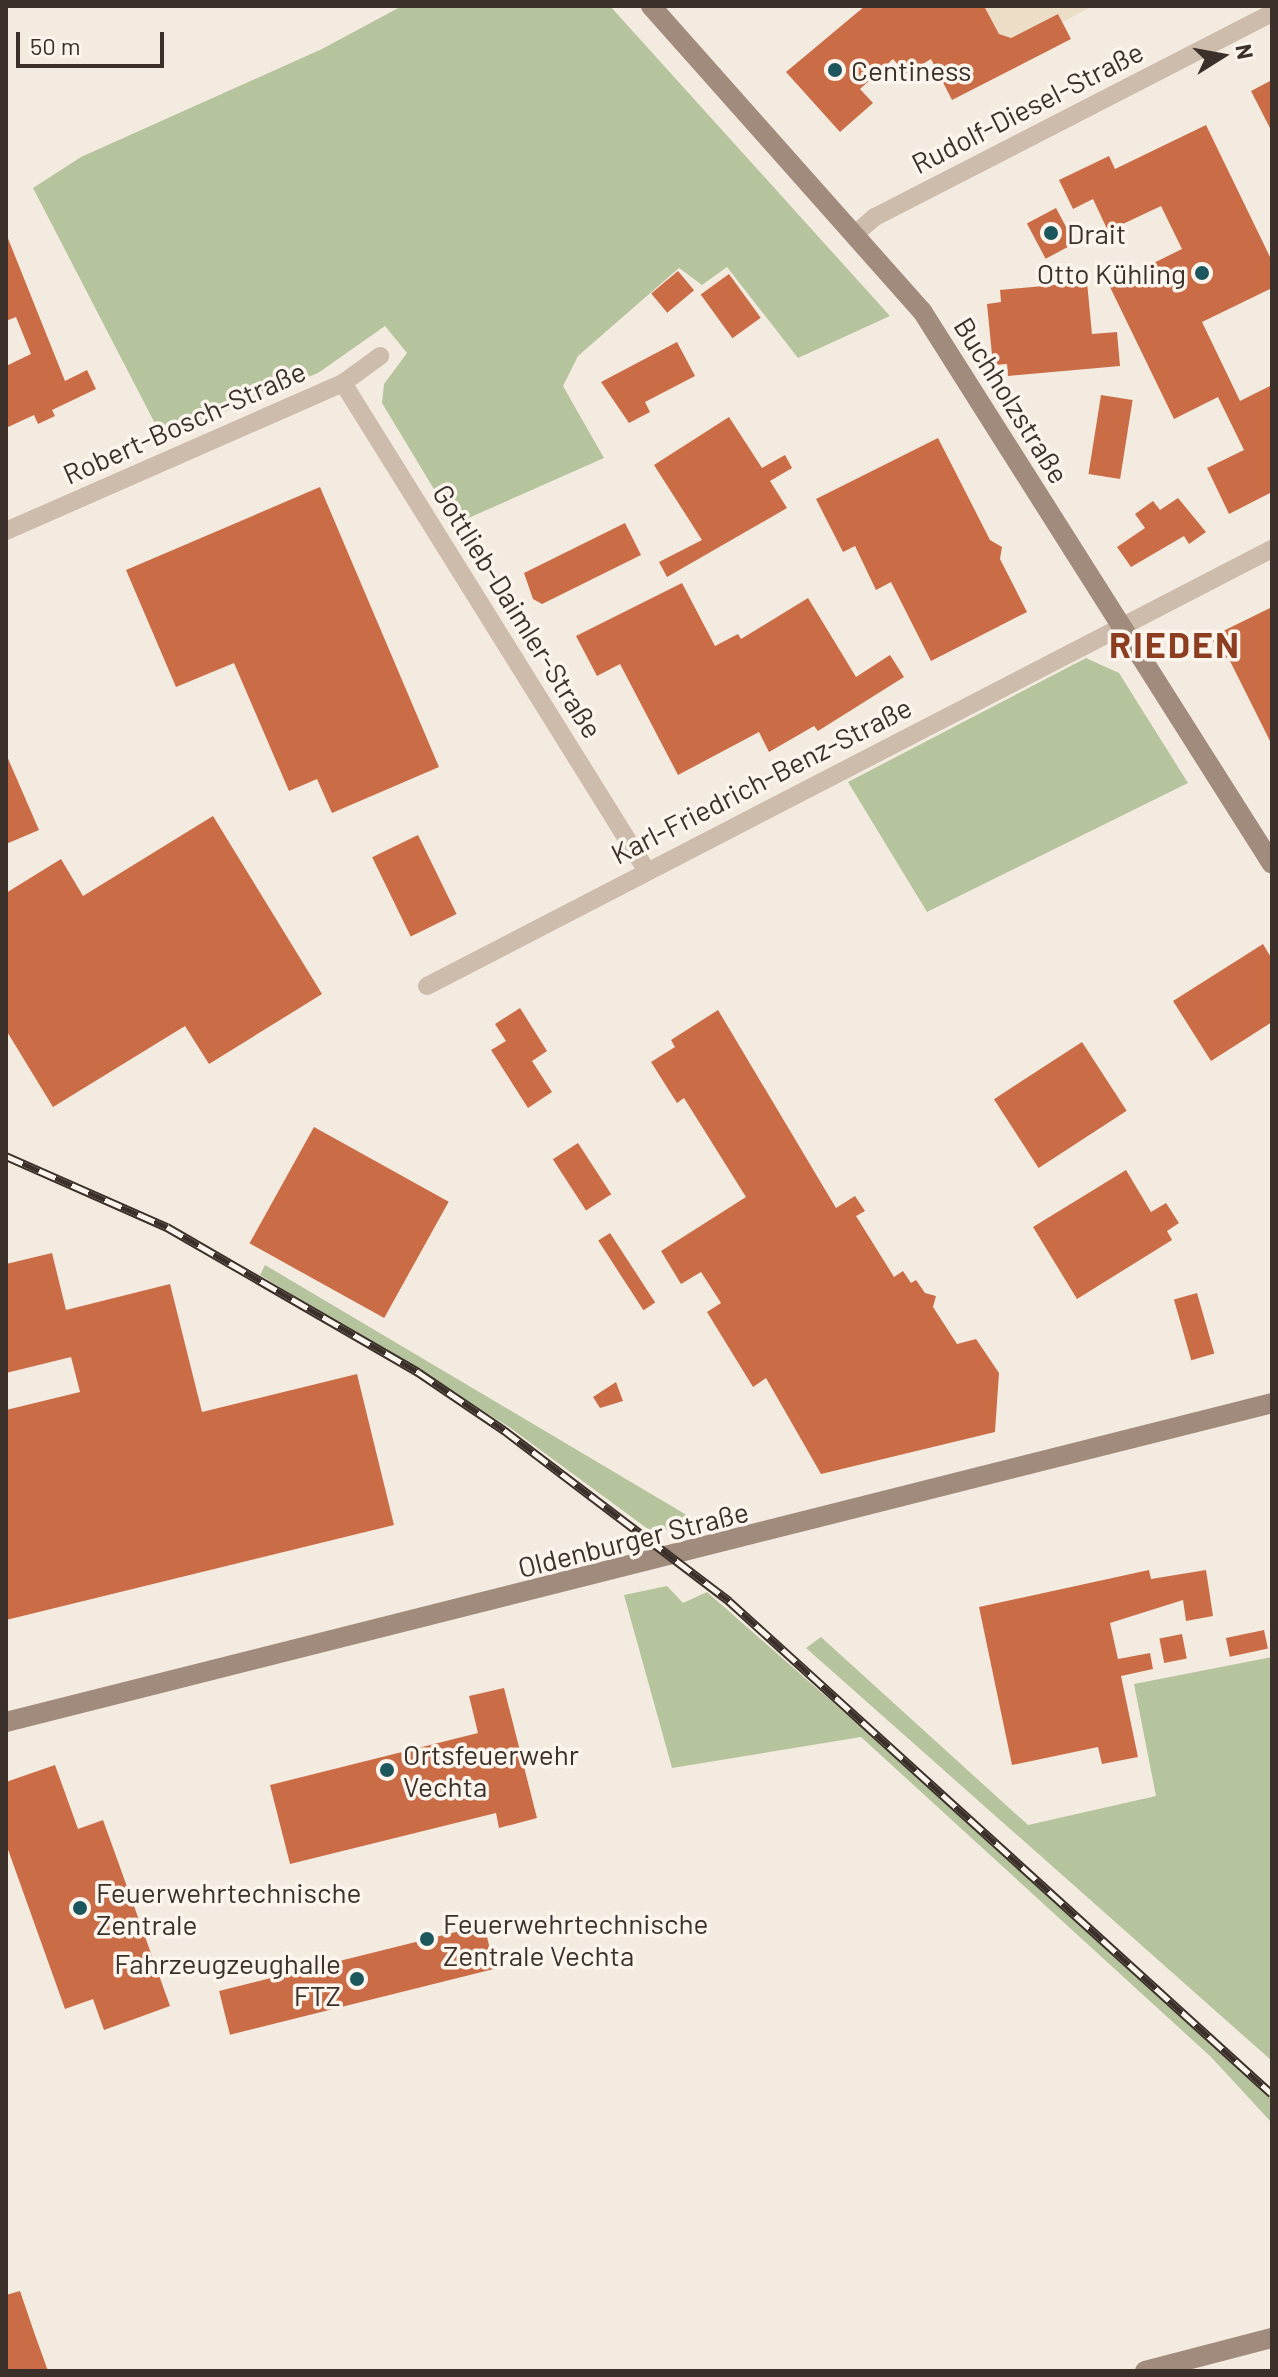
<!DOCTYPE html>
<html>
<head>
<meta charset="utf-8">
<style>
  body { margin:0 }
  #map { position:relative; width:1278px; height:2377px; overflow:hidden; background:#f4ebe0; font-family:Barlow,sans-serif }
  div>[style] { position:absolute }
  .green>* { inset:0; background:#b6c49e }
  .plaza>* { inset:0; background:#ecddc6 }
  .building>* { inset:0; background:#ca6d47; transform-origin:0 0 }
  .street>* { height:18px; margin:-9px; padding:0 9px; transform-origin:9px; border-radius:9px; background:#cdbcab }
  .secondary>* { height:20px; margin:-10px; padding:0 10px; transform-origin:10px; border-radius:10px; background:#a18b7c }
  .rail>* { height:9px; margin-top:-4.5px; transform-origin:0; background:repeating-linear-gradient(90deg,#fbf5ed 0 18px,#3b302a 0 36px); box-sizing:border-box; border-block:2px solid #3b302a }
  .dots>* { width:22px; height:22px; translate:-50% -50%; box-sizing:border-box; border:4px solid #fbf5ed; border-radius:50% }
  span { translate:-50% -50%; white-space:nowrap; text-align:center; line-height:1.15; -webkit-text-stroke:7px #fbf5ed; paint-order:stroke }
  .poi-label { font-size:28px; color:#3b302a }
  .left { translate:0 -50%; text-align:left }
  .right { translate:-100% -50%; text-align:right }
  .street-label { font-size:28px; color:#3b302a }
  .district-label { font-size:36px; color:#8d3e20; font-weight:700; letter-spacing:2px }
  .frame { position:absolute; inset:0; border:8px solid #3b302a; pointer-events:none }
  .north { position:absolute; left:1182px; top:16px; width:80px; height:80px; -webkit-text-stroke:6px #fbf5ed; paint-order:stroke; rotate:79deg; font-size:22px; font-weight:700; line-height:32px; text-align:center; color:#3b302a }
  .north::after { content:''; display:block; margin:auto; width:28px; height:36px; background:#3b302a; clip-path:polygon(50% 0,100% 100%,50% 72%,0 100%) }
  .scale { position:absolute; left:16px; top:32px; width:148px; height:36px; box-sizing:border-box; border:4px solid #3b302a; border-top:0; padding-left:10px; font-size:24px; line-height:28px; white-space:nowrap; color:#3b302a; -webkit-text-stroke:6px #fbf5ed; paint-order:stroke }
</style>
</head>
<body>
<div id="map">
  <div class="green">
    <div style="clip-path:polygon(402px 6px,610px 6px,890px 316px,798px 358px,727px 267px,702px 285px,679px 268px,578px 356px,563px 386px,604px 458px,455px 524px,382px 403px,384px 384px,407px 353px,385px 326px,318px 373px,162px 437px,33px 188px,81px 157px,322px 49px)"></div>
    <div style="clip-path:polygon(1086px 658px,1119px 673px,1188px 783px,927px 912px,848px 782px)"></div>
    <div style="clip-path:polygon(265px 1265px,690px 1517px,697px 1524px,652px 1532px,509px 1427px,260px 1275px)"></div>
    <div style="clip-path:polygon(667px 1586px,683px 1603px,707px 1592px,871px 1736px,1272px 2100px,1272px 2123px,1211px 2057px,861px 1737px,672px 1768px,624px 1595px)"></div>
    <div style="clip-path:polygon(821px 1637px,1028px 1825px,1156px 1796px,1134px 1684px,1272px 1657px,1272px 2061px,806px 1648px)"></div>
  </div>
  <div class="plaza">
    <div style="clip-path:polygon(984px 6px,1088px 6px,1089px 8px,1063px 22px,1058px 14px,1011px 38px,999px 34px)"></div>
  </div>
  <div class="building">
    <div style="clip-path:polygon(865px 6px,984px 6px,999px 34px,1011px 38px,1058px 14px,1071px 39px,952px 100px,931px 59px,906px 74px,893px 59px,860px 89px,873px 103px,840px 132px,786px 72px)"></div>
    <div style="clip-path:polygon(1272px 80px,1272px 132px,1251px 91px)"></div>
    <div style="clip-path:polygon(1206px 125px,1272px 261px,1272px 288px,1202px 322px,1240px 401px,1272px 385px,1272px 492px,1229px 514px,1207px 468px,1244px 450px,1218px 397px,1174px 419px,1109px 285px,1182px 249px,1161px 206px,1108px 231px,1093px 199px,1073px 209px,1059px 180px,1109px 156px,1115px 169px)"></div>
    <div style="left:1056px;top:208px;width:40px;height:33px;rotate:62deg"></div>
    <div style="clip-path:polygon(7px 236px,65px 381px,87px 370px,96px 389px,52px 410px,55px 416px,38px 424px,34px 415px,6px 428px,6px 366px,31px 354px,16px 317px,6px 321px)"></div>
    <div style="left:678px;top:271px;width:25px;height:35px;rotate:50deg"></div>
    <div style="left:729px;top:274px;width:54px;height:35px;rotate:54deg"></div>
    <div style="clip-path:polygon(1087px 282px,1092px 334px,1117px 332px,1120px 366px,1008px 376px,1007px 364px,993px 365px,987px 304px,1001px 302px,1000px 290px)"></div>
    <div style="clip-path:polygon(677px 342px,695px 376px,645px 402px,650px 412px,629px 423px,601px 382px)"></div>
    <div style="left:1101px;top:395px;width:32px;height:80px;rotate:9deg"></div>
    <div style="clip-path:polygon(729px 417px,762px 468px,785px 455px,792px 468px,770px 481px,787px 508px,667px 577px,659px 562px,702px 540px,654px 465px)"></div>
    <div style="clip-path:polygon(938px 438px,990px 540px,1002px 547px,1000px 559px,1027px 612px,931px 661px,891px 582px,876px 590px,855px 546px,843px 552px,816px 499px)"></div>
    <div style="clip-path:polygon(320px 487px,439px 767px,332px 813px,317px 779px,289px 791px,234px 663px,176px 687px,126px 570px)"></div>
    <div style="clip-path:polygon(1178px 498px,1206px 532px,1189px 544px,1184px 536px,1131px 567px,1117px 547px,1145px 528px,1135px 514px,1153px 501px,1160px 510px)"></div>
    <div style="clip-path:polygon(625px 523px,641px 555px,542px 604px,533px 599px,524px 573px)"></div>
    <div style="clip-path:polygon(682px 583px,715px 646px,738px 634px,741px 639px,808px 598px,856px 677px,890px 655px,904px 677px,818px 731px,814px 726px,769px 752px,759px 732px,678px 775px,620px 664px,597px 676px,576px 636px)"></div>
    <div style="clip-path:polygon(1272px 607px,1272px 745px,1228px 657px,1222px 660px,1211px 637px)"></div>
    <div style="clip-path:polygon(6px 754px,39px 830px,6px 844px)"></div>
    <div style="clip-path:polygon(213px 816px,322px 994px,209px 1064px,185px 1026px,53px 1107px,6px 1030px,6px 893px,61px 859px,83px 896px)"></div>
    <div style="left:418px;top:835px;width:88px;height:51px;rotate:64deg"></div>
    <div style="clip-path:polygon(1263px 944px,1272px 959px,1272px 1022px,1211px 1061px,1173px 1001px)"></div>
    <div style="clip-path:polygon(520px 1008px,547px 1051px,532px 1061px,552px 1092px,528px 1108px,491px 1050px,506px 1041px,495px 1024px)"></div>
    <div style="clip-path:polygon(718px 1010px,836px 1208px,855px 1196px,865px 1211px,856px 1216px,894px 1277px,903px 1271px,911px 1283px,916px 1280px,925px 1293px,936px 1296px,933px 1307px,957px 1344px,976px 1339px,999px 1373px,995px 1432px,821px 1474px,766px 1378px,753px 1387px,707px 1312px,721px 1303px,701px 1272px,681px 1284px,661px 1251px,746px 1197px,684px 1098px,677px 1103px,651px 1062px,675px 1047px,671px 1040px)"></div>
    <div style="left:1082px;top:1042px;width:82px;height:105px;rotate:57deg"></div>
    <div style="left:314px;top:1127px;width:154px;height:133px;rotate:29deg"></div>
    <div style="left:578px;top:1143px;width:61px;height:30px;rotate:57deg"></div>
    <div style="clip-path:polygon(1126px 1170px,1151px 1212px,1166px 1203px,1179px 1223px,1167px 1231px,1172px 1240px,1077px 1299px,1033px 1227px)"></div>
    <div style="left:610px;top:1233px;width:83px;height:14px;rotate:57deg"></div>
    <div style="clip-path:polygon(52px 1253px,66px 1310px,170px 1284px,202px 1412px,357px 1374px,394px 1525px,6px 1620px,6px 1410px,80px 1392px,71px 1357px,6px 1373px,6px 1264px)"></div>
    <div style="left:1197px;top:1293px;width:63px;height:24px;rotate:74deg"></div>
    <div style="clip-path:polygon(616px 1382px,623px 1401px,600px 1408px,593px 1397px)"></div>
    <div style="clip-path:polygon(1149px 1570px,1151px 1579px,1206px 1570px,1213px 1616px,1186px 1621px,1183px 1600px,1110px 1623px,1118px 1659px,1150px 1653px,1153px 1669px,1121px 1676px,1138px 1757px,1102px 1764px,1098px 1747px,1012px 1765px,979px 1607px)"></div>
    <div style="left:1264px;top:1630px;width:19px;height:39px;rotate:78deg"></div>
    <div style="left:1182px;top:1634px;width:25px;height:23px;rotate:79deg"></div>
    <div style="clip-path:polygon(504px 1688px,537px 1818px,499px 1828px,496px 1813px,290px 1864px,270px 1785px,478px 1733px,469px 1696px)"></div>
    <div style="clip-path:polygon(55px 1765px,78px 1829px,103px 1820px,170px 2006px,104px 2030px,93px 1999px,65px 2009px,6px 1844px,6px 1782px)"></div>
    <div style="left:484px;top:1925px;width:45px;height:273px;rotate:76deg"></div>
    <div style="clip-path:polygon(20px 2291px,35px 2335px,48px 2371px,6px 2371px,6px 2295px)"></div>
  </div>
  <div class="street">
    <div style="left:854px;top:235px;width:28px;rotate:-41deg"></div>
    <div style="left:875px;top:217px;width:446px;rotate:-27.2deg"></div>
    <div style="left:343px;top:383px;width:571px;rotate:58.09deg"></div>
    <div style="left:6px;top:531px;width:368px;rotate:-23.7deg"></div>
    <div style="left:343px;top:383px;width:46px;rotate:-36.1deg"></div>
    <div style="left:427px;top:986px;width:951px;rotate:-27.35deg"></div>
  </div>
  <div class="secondary">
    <div style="left:651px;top:6px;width:408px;rotate:48.4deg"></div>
    <div style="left:922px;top:311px;width:654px;rotate:57.67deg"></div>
    <div style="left:6px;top:1722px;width:1306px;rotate:-14.14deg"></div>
    <div style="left:1145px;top:2371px;width:131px;rotate:-14.6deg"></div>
  </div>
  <div class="rail">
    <div style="left:6px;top:1156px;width:176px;rotate:23.8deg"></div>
    <div style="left:167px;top:1227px;width:290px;rotate:30deg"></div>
    <div style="left:418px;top:1372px;width:104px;rotate:34deg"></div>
    <div style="left:504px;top:1430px;width:283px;rotate:37.2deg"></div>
    <div style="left:729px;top:1601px;width:733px;rotate:42.24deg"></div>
  </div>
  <div class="dots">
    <div style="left:835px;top:70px;background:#1d575e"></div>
    <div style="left:1051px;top:233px;background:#1d575e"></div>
    <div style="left:1202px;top:273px;background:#1d575e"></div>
    <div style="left:387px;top:1770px;background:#1d575e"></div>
    <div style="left:80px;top:1908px;background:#1d575e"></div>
    <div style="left:427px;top:1939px;background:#1d575e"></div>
    <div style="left:357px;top:1979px;background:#1d575e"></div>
  </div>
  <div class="poi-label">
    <span class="left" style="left:851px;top:70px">Centiness</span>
    <span class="left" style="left:1067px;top:233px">Drait</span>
    <span class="right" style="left:1186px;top:273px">Otto Kühling</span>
    <span class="left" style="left:403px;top:1770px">Ortsfeuerwehr<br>Vechta</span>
    <span class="left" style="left:96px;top:1908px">Feuerwehrtechnische<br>Zentrale</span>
    <span class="left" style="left:443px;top:1939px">Feuerwehrtechnische<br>Zentrale Vechta</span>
    <span class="right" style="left:341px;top:1979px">Fahrzeugzeughalle<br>FTZ</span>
  </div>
  <div class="street-label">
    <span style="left:1027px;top:107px;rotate:-27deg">Rudolf-Diesel-Straße</span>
    <span style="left:1012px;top:400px;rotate:58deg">Buchholzstraße</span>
    <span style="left:184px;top:422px;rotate:-24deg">Robert-Bosch-Straße</span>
    <span style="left:518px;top:611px;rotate:58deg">Gottlieb-Daimler-Straße</span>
    <span style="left:761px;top:780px;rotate:-27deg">Karl-Friedrich-Benz-Straße</span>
    <span style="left:633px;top:1539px;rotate:-14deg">Oldenburger Straße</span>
  </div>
  <div class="district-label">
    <span style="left:1175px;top:644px">RIEDEN</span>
  </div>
  <div class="frame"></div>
  <div class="north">N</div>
  <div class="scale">50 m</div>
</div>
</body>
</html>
